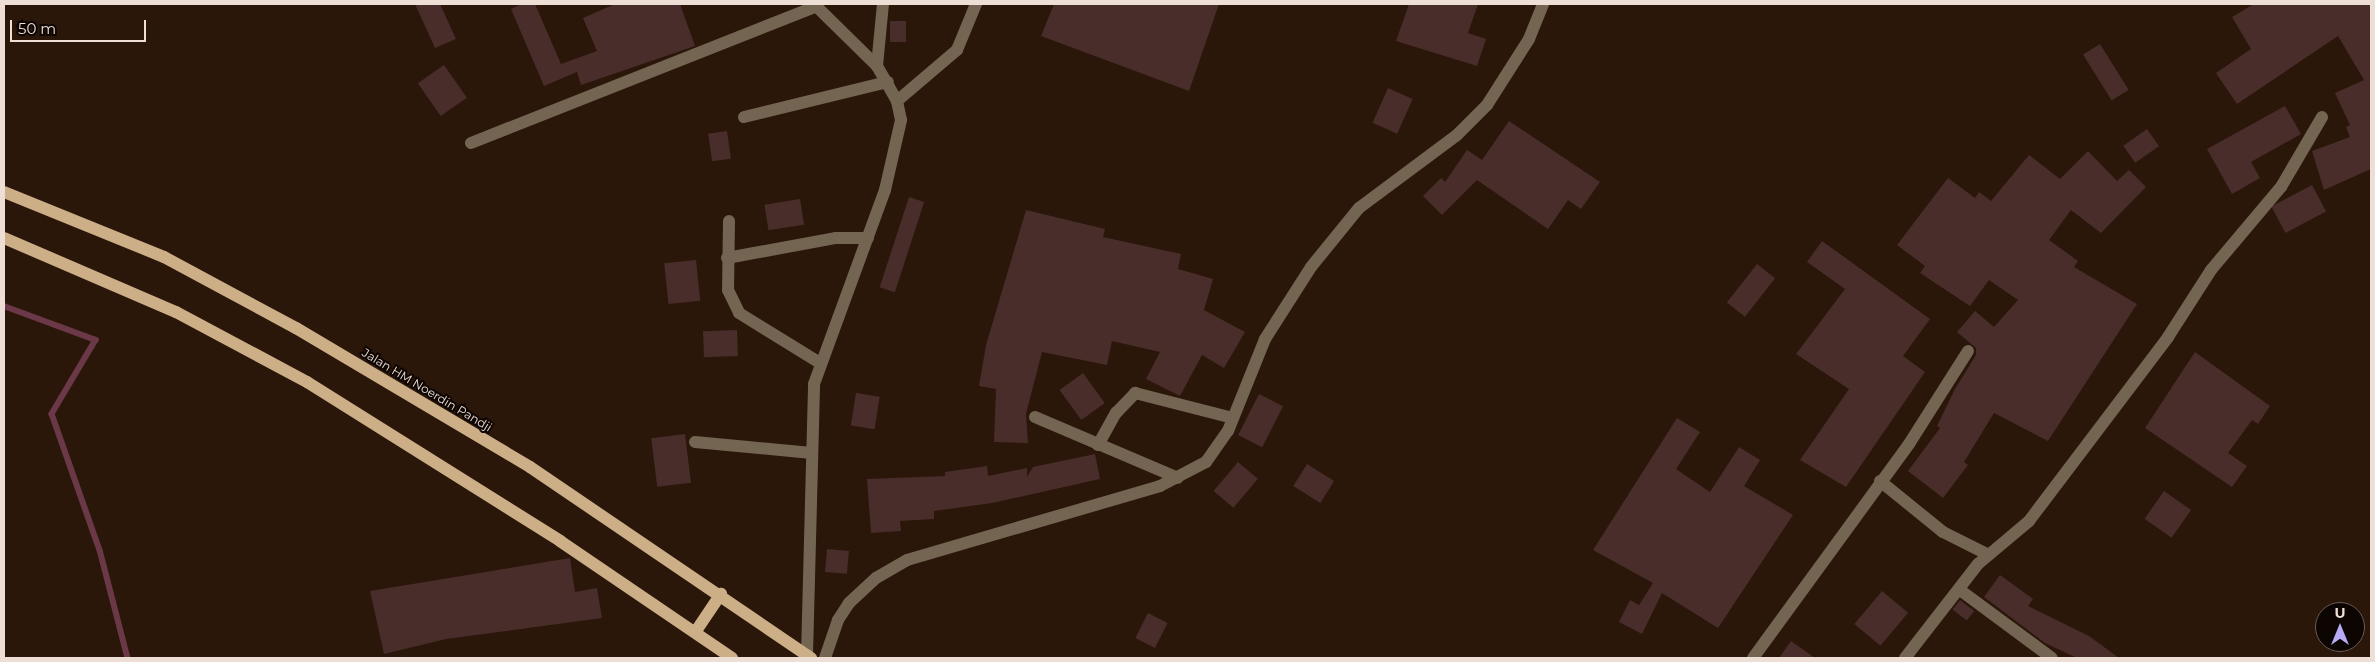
<!DOCTYPE html>
<html>
<head>
<meta charset="utf-8">
<style>
  body { margin:0 }
  #map { position:relative; width:2375px; height:662px; overflow:hidden; background:#2b160a; font-family:Montserrat,sans-serif }
  div>[style] { position:absolute }
  .stream>* { height:5.5px; margin:-2.75px; padding:0 2.75px; transform-origin:2.75px; border-radius:2.75px; background:#6b3847 }
  .building>* { inset:0; background:#482d2a; transform-origin:0 0 }
  .minor>* { height:12px; margin:-6px; padding:0 6px; transform-origin:6px; border-radius:6px; background:#736552 }
  .major>* { height:12px; margin:-6px; padding:0 6px; transform-origin:6px; border-radius:6px; background:#ccae87 }
  span { translate:-50% -50%; white-space:nowrap; text-align:center; line-height:1.15; -webkit-text-stroke:4px #0d0502; paint-order:stroke }
  .street-label { font-size:12px; color:#edded6 }
  .frame { position:absolute; inset:0; border:5px solid #edded6; pointer-events:none }
  .north { position:absolute; left:2315px; top:602px; width:50px; height:50px; box-sizing:border-box; background:#0d0502; border:1px solid #675c57; border-radius:50%; rotate:0deg; font-size:14px; font-weight:700; line-height:20px; text-align:center; color:#edded6 }
  .north::after { content:''; display:block; margin:auto; width:18px; height:22px; background:#b7abf8; clip-path:polygon(50% 0,100% 100%,50% 72%,0 100%) }
  .scale { position:absolute; left:10px; top:20px; width:136px; height:22px; box-sizing:border-box; border:2px solid #edded6; border-top:0; padding-left:6px; font-size:15px; line-height:18px; white-space:nowrap; color:#edded6; -webkit-text-stroke:4px #0d0502; paint-order:stroke }
</style>
</head>
<body>
<div id="map">
  <div class="stream">
    <div style="left:4px;top:306px;width:98px;rotate:20.3deg"></div>
    <div style="left:96px;top:340px;width:86px;rotate:120.7deg"></div>
    <div style="left:52px;top:414px;width:144px;rotate:70.6deg"></div>
    <div style="left:100px;top:550px;width:112px;rotate:75.5deg"></div>
  </div>
  <div class="building">
    <div style="clip-path:polygon(415px 4px,440px 4px,456px 39px,435px 48px)"></div>
    <div style="clip-path:polygon(522px 4px,535px 4px,561px 64px,597px 51px,583px 18px,615px 4px,680px 4px,695px 46px,581px 85px,577px 72px,544px 86px,511px 9px)"></div>
    <div style="clip-path:polygon(1054px 4px,1219px 4px,1189px 91px,1041px 36px)"></div>
    <div style="clip-path:polygon(1409px 4px,1478px 4px,1468px 33px,1486px 39px,1477px 66px,1396px 41px)"></div>
    <div style="clip-path:polygon(2254px 4px,2371px 4px,2371px 169px,2324px 190px,2312px 151px,2350px 137px,2346px 127px,2350px 125px,2335px 93px,2364px 80px,2338px 36px,2237px 104px,2216px 73px,2251px 49px,2232px 17px)"></div>
    <div style="left:890px;top:21px;width:16px;height:21px"></div>
    <div style="left:2100px;top:44px;width:54px;height:20px;rotate:58deg"></div>
    <div style="left:444px;top:65px;width:40px;height:32px;rotate:55deg"></div>
    <div style="left:1388px;top:88px;width:27px;height:38px;rotate:24deg"></div>
    <div style="clip-path:polygon(2285px 106px,2301px 134px,2251px 162px,2260px 178px,2232px 194px,2207px 149px)"></div>
    <div style="clip-path:polygon(1509px 121px,1600px 182px,1581px 209px,1568px 200px,1548px 229px,1477px 180px,1442px 215px,1423px 196px,1441px 178px,1445px 182px,1467px 150px,1482px 160px)"></div>
    <div style="left:2147px;top:129px;width:21px;height:29px;rotate:55deg"></div>
    <div style="left:727px;top:131px;width:28px;height:19px;rotate:82deg"></div>
    <div style="clip-path:polygon(2088px 151px,2117px 181px,2129px 170px,2146px 187px,2101px 233px,2071px 210px,2049px 240px,2078px 261px,2074px 267px,2137px 304px,2048px 441px,1994px 413px,1964px 462px,1968px 465px,1943px 498px,1908px 471px,1940px 428px,1937px 426px,1955px 389px,1976px 355px,1976px 348px,1957px 332px,1975px 311px,1994px 327px,2018px 300px,1989px 280px,1970px 306px,1920px 273px,1925px 266px,1897px 245px,1948px 178px,1975px 198px,1979px 192px,1991px 201px,2029px 155px,2060px 179px)"></div>
    <div style="left:2312px;top:185px;width:30px;height:46px;rotate:62deg"></div>
    <div style="left:909px;top:197px;width:16px;height:95px;rotate:18deg"></div>
    <div style="left:800px;top:199px;width:26px;height:36px;rotate:81deg"></div>
    <div style="clip-path:polygon(1026px 210px,1105px 229px,1103px 237px,1181px 254px,1178px 269px,1213px 279px,1204px 310px,1245px 332px,1224px 368px,1202px 355px,1180px 396px,1146px 379px,1160px 352px,1112px 341px,1107px 365px,1042px 352px,1026px 414px,1028px 443px,994px 442px,996px 389px,979px 386px,986px 345px)"></div>
    <div style="clip-path:polygon(1822px 241px,1930px 319px,1903px 356px,1925px 372px,1846px 487px,1800px 460px,1849px 389px,1796px 354px,1845px 289px,1807px 262px)"></div>
    <div style="left:696px;top:260px;width:41px;height:32px;rotate:84deg"></div>
    <div style="left:1757px;top:264px;width:23px;height:49px;rotate:38deg"></div>
    <div style="left:737px;top:330px;width:26px;height:34px;rotate:88deg"></div>
    <div style="clip-path:polygon(2195px 352px,2270px 406px,2258px 424px,2252px 420px,2228px 453px,2247px 466px,2232px 487px,2145px 428px)"></div>
    <div style="left:1083px;top:373px;width:37px;height:29px;rotate:54deg"></div>
    <div style="left:856px;top:393px;width:24px;height:33px;rotate:9deg"></div>
    <div style="left:1259px;top:394px;width:27px;height:46px;rotate:27deg"></div>
    <div style="clip-path:polygon(1677px 418px,1700px 432px,1676px 469px,1710px 492px,1739px 447px,1760px 460px,1744px 486px,1793px 515px,1718px 628px,1662px 593px,1642px 634px,1619px 622px,1630px 600px,1639px 605px,1653px 583px,1593px 550px)"></div>
    <div style="left:685px;top:434px;width:49px;height:34px;rotate:83deg"></div>
    <div style="clip-path:polygon(1095px 454px,1100px 479px,992px 503px,934px 511px,934px 519px,900px 521px,901px 531px,871px 533px,867px 479px,945px 476px,945px 472px,987px 466px,988px 476px,1027px 468px,1027px 477px,1033px 467px)"></div>
    <div style="left:1238px;top:462px;width:26px;height:38px;rotate:40deg"></div>
    <div style="left:1307px;top:464px;width:32px;height:26px;rotate:32deg"></div>
    <div style="left:2164px;top:491px;width:33px;height:34px;rotate:35deg"></div>
    <div style="left:827px;top:549px;width:22px;height:23px;rotate:5deg"></div>
    <div style="clip-path:polygon(570px 558px,575px 592px,597px 588px,602px 618px,446px 639px,384px 654px,370px 591px)"></div>
    <div style="clip-path:polygon(2000px 575px,2033px 599px,2028px 606px,2089px 636px,2119px 658px,2077px 658px,2045px 643px,1984px 597px)"></div>
    <div style="left:1882px;top:591px;width:34px;height:43px;rotate:40deg"></div>
    <div style="left:1960px;top:600px;width:18px;height:12px;rotate:38deg"></div>
    <div style="left:1148px;top:613px;width:22px;height:28px;rotate:27deg"></div>
    <div style="clip-path:polygon(1791px 641px,1815px 658px,1779px 658px)"></div>
  </div>
  <div class="minor">
    <div style="left:877px;top:66px;width:62px;rotate:-84.5deg"></div>
    <div style="left:897px;top:101px;width:79px;rotate:-40.4deg"></div>
    <div style="left:957px;top:50px;width:50px;rotate:-67.6deg"></div>
    <div style="left:744px;top:117px;width:148px;rotate:-13.7deg"></div>
    <div style="left:471px;top:143px;width:372px;rotate:-21.6deg"></div>
    <div style="left:729px;top:221px;width:69px;rotate:90.8deg"></div>
    <div style="left:728px;top:290px;width:25px;rotate:64deg"></div>
    <div style="left:739px;top:313px;width:95px;rotate:31.7deg"></div>
    <div style="left:727px;top:258px;width:111px;rotate:-10.4deg"></div>
    <div style="left:836px;top:238px;width:32px"></div>
    <div style="left:1035px;top:417px;width:155px;rotate:23.1deg"></div>
    <div style="left:695px;top:442px;width:117px;rotate:5.4deg"></div>
    <div style="left:1098px;top:445px;width:37px;rotate:-61deg"></div>
    <div style="left:1116px;top:413px;width:28px;rotate:-46deg"></div>
    <div style="left:1135px;top:393px;width:101px;rotate:14.3deg"></div>
    <div style="left:1880px;top:481px;width:81px;rotate:39deg"></div>
    <div style="left:1943px;top:532px;width:51px;rotate:26.6deg"></div>
    <div style="left:1960px;top:590px;width:114px;rotate:36.5deg"></div>
    <div style="left:807px;top:655px;width:271px;rotate:-88.5deg"></div>
    <div style="left:814px;top:384px;width:207px;rotate:-69.9deg"></div>
    <div style="left:885px;top:190px;width:72px;rotate:-77.1deg"></div>
    <div style="left:901px;top:120px;width:19px;rotate:-102deg"></div>
    <div style="left:897px;top:101px;width:40px;rotate:-119.7deg"></div>
    <div style="left:877px;top:66px;width:88px;rotate:-135.5deg"></div>
    <div style="left:825px;top:658px;width:40px;rotate:-71.1deg"></div>
    <div style="left:838px;top:620px;width:20px;rotate:-57deg"></div>
    <div style="left:849px;top:603px;width:37px;rotate:-43deg"></div>
    <div style="left:876px;top:578px;width:36px;rotate:-30deg"></div>
    <div style="left:907px;top:560px;width:264px;rotate:-16.3deg"></div>
    <div style="left:1160px;top:486px;width:52px;rotate:-27.6deg"></div>
    <div style="left:1206px;top:462px;width:38px;rotate:-55deg"></div>
    <div style="left:1228px;top:431px;width:99px;rotate:-68.1deg"></div>
    <div style="left:1265px;top:339px;width:85px;rotate:-57.4deg"></div>
    <div style="left:1311px;top:267px;width:76px;rotate:-50.9deg"></div>
    <div style="left:1359px;top:208px;width:122px;rotate:-36.7deg"></div>
    <div style="left:1457px;top:135px;width:42px;rotate:-45deg"></div>
    <div style="left:1487px;top:105px;width:78px;rotate:-57.5deg"></div>
    <div style="left:1529px;top:39px;width:38px;rotate:-68deg"></div>
    <div style="left:1753px;top:658px;width:265px;rotate:-53.9deg"></div>
    <div style="left:1909px;top:444px;width:110px;rotate:-57.6deg"></div>
    <div style="left:1905px;top:658px;width:119px;rotate:-52.2deg"></div>
    <div style="left:1978px;top:564px;width:67px;rotate:-40.1deg"></div>
    <div style="left:2029px;top:521px;width:231px;rotate:-52.9deg"></div>
    <div style="left:2168px;top:337px;width:80px;rotate:-57.3deg"></div>
    <div style="left:2211px;top:270px;width:109px;rotate:-49.9deg"></div>
    <div style="left:2281px;top:187px;width:81px;rotate:-59.6deg"></div>
  </div>
  <div class="major">
    <div style="left:4px;top:192px;width:173px;rotate:22.1deg"></div>
    <div style="left:164px;top:257px;width:150px;rotate:28.3deg"></div>
    <div style="left:296px;top:328px;width:272px;rotate:30.7deg"></div>
    <div style="left:530px;top:467px;width:340px;rotate:34.2deg"></div>
    <div style="left:4px;top:238px;width:187px;rotate:23.3deg"></div>
    <div style="left:176px;top:312px;width:149px;rotate:28.1deg"></div>
    <div style="left:307px;top:382px;width:299px;rotate:32.1deg"></div>
    <div style="left:560px;top:541px;width:208px;rotate:34.2deg"></div>
    <div style="left:696px;top:631px;width:45px;rotate:-56deg"></div>
  </div>
  <div class="street-label">
    <span style="left:427px;top:390px;rotate:31deg">Jalan HM Noerdin Pandji</span>
  </div>
  <div class="frame"></div>
  <div class="north">U</div>
  <div class="scale">50 m</div>
</div>
</body>
</html>
